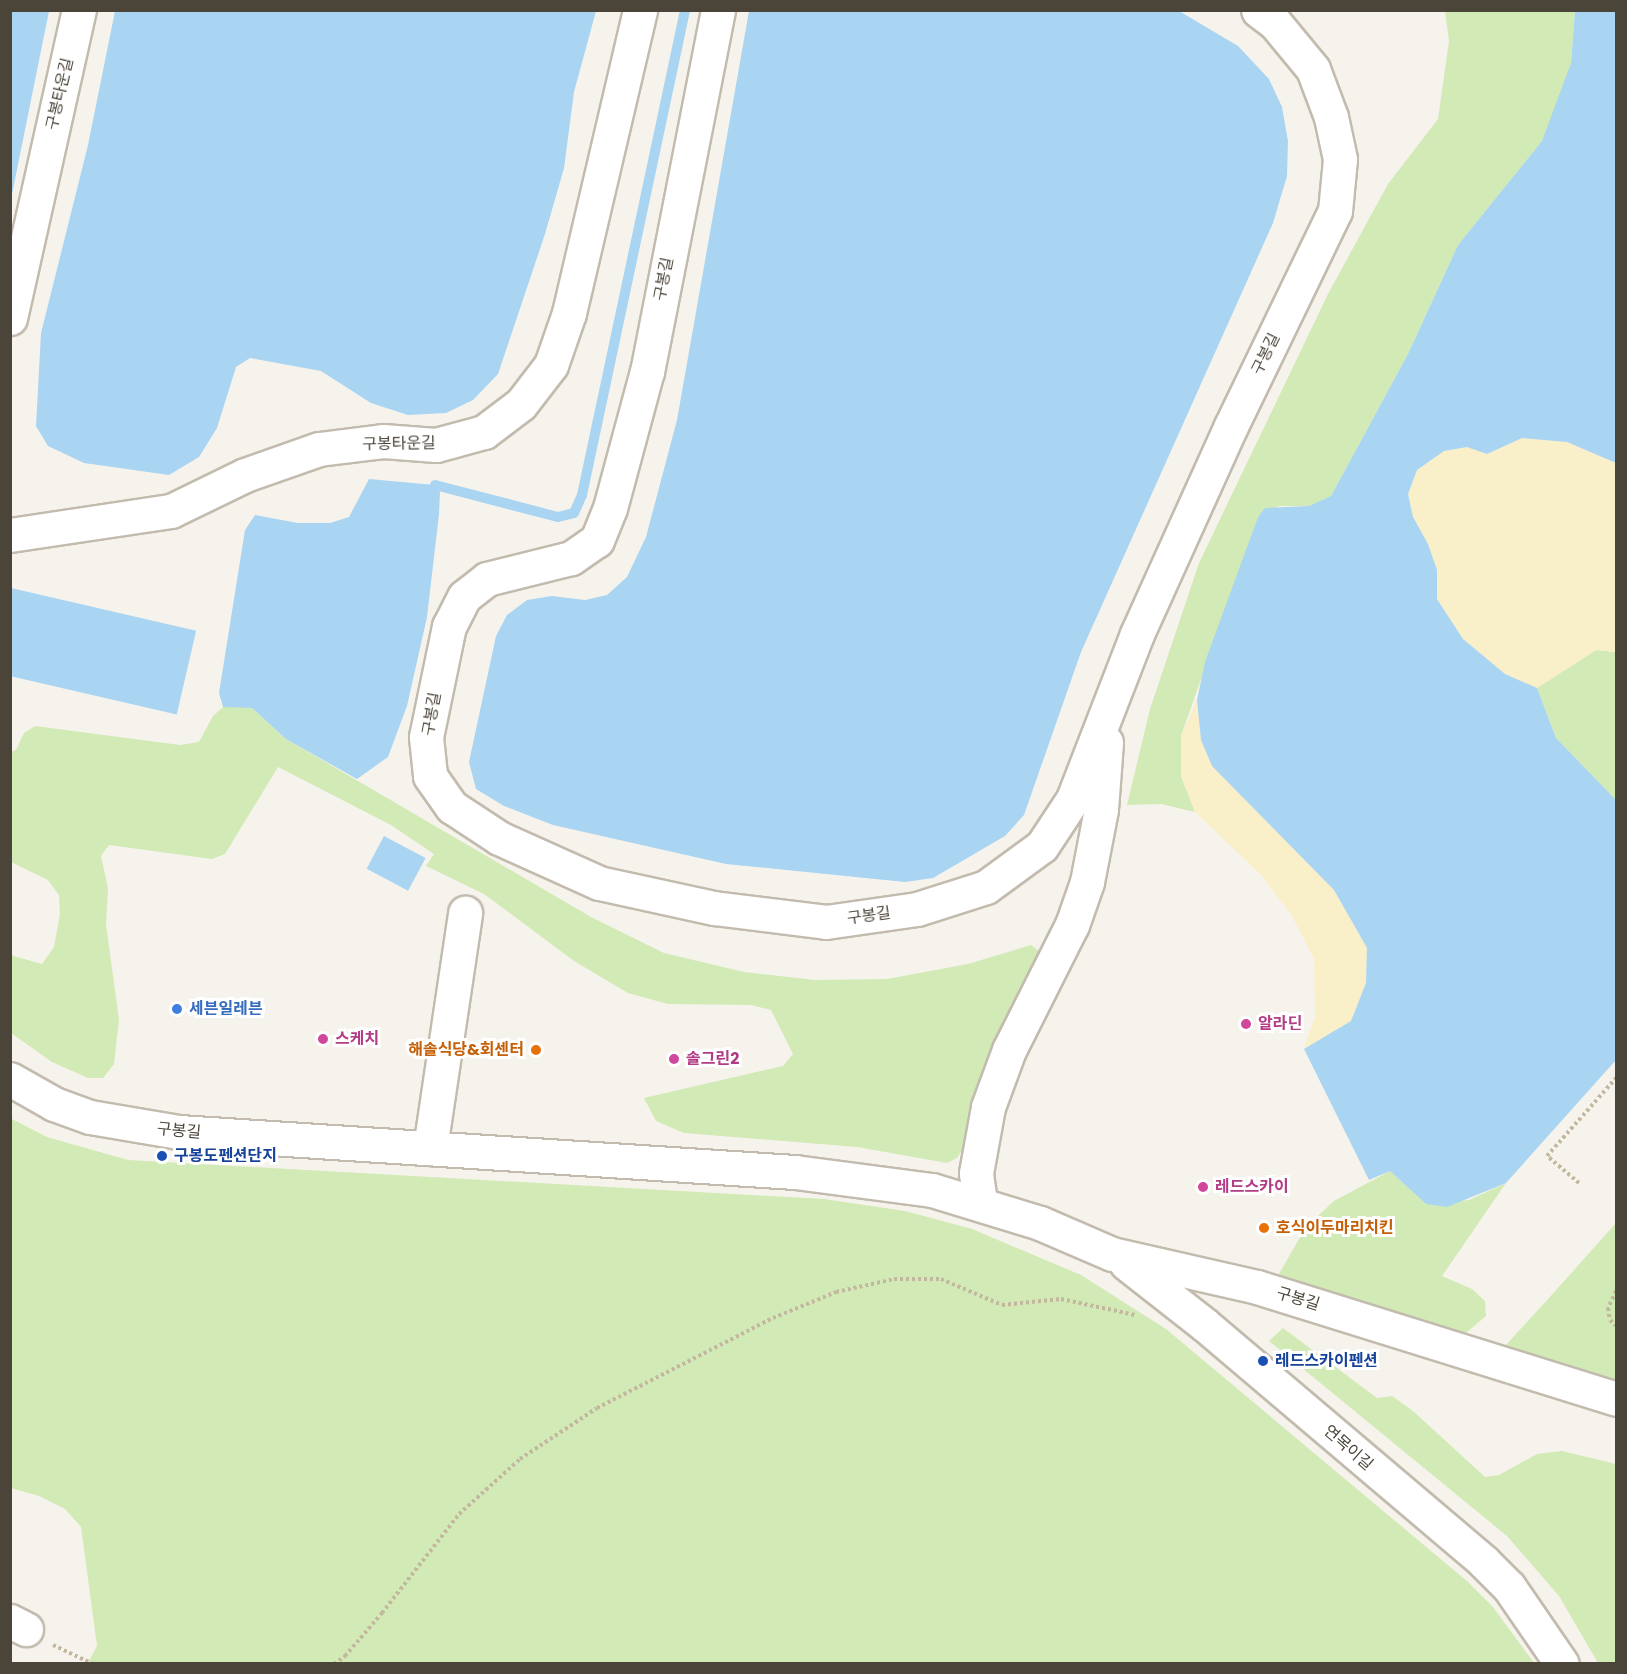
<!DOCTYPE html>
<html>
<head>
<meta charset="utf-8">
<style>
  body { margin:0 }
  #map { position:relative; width:1627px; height:1674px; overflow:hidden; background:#f6f3ec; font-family:Poppins,"Noto Sans KR",sans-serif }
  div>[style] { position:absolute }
  .green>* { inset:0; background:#d2eab5 }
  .sand>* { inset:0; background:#f9efc9 }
  .water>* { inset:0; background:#a9d4f2; transform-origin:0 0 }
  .stream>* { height:10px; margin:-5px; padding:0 5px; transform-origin:5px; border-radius:5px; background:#a9d4f2 }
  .path>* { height:4px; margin-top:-2px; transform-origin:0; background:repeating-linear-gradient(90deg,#c4b79f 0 3px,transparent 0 6px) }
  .roads { filter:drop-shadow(2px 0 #c2bbae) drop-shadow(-2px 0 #c2bbae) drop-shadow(0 2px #c2bbae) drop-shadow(0 -2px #c2bbae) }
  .minor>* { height:33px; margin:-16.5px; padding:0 16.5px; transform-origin:16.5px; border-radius:16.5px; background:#fff }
  .dots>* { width:16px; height:16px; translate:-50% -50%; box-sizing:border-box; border:3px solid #fff; border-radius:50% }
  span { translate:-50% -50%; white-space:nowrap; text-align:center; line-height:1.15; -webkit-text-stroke:6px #fff; paint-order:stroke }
  .street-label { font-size:16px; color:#4b4439 }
  .shop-label { font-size:16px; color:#366cbe; font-weight:700 }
  .left { translate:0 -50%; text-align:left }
  .hotel-label { font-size:16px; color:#b23c85; font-weight:700 }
  .food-label { font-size:16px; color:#c56008; font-weight:700 }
  .right { translate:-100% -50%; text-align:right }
  .transit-label { font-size:16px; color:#164399; font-weight:700 }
  .frame { position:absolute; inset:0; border:12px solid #4b4439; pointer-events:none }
</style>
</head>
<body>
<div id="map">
  <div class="green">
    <div style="clip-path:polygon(1445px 11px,1575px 11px,1571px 63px,1556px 108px,1542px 141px,1458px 245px,1408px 354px,1331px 496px,1309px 506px,1279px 506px,1258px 517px,1181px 736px,1181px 776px,1195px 812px,1161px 804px,1127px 805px,1150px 709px,1199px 563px,1328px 294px,1388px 184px,1438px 119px,1449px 41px)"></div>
    <div style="clip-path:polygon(1596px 650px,1616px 652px,1616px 800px,1556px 738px,1537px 688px)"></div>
    <div style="clip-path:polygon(237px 705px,252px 708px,286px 739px,591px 917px,664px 953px,744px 972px,815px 980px,887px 979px,968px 964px,1031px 945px,1039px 951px,1038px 962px,966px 1144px,957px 1158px,947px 1163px,857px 1147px,684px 1133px,656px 1121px,644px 1098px,783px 1066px,793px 1054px,771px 1010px,751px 1005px,668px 1004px,628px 993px,574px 961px,484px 894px,426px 866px,434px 854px,391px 825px,278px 767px,225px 854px,212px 859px,109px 845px,101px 856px,108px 888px,106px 924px,119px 1020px,114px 1064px,103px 1078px,88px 1078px,52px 1062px,11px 1033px,10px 955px,42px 964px,54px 947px,60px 914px,59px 895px,48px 880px,11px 862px,11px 752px,16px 750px,24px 733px,35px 726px,180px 745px,199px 742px,213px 716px,223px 707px)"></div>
    <div style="clip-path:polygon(10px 1118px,47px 1137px,128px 1160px,824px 1199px,905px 1211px,972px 1229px,1081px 1275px,1166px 1329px,1468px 1582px,1493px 1607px,1534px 1663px,88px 1663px,97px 1646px,81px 1527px,65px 1509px,39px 1496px,11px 1488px)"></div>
    <div style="clip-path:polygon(1390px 1171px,1426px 1204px,1469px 1200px,1506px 1183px,1442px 1276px,1472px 1289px,1485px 1301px,1486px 1316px,1466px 1333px,1276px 1279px,1306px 1227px,1334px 1201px)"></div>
    <div style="clip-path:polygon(1616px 1223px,1616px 1387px,1504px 1347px,1549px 1298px)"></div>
    <div style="clip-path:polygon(1283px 1328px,1377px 1398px,1392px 1396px,1413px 1411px,1485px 1477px,1499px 1475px,1537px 1454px,1562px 1451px,1616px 1464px,1616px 1663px,1598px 1663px,1559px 1596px,1507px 1536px,1269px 1341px)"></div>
  </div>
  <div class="sand">
    <div style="clip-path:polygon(1522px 438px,1567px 442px,1616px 463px,1616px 652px,1596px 650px,1537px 688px,1505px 674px,1463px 639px,1437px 599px,1437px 570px,1413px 517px,1408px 494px,1417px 470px,1444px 451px,1467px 447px,1488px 454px)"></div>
    <div style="clip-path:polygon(1197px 700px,1201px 740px,1212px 766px,1334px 890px,1367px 948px,1366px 983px,1351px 1021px,1304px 1049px,1315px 1016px,1314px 959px,1292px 916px,1260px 874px,1195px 812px,1181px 776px,1181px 736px)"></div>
  </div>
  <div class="water">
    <div style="clip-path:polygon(11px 10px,49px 11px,11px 199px,10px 11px)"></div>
    <div style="clip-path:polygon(115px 11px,596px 11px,574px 92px,564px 168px,545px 234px,498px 374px,473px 400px,446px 413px,408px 415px,371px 403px,321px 371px,250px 358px,236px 367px,217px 428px,199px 457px,169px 475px,84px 463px,48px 446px,36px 426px,41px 333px,88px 145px)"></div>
    <div style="clip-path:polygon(749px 11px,1179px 11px,1238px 46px,1269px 79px,1282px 107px,1288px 141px,1287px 176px,1273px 223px,1081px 652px,1024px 815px,1005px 836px,933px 878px,905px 882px,726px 864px,553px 825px,504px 806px,476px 789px,469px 762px,496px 636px,507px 615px,527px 600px,552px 596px,585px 600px,607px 595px,627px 577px,646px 537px,677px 420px)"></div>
    <div style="clip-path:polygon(1575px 11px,1616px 11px,1616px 463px,1567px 442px,1522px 438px,1487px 454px,1467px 447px,1444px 451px,1417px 470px,1408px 494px,1413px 517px,1428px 544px,1437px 570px,1437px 599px,1463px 639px,1505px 674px,1537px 688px,1556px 738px,1616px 800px,1616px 1060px,1506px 1183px,1447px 1207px,1426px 1204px,1390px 1171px,1369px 1180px,1304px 1049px,1351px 1021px,1366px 983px,1367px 948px,1334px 890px,1212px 766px,1201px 740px,1197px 700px,1205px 662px,1258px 517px,1265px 508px,1309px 506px,1331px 496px,1408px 354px,1458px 245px,1542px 141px,1571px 63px)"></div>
    <div style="clip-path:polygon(369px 479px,435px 485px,440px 491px,439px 514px,427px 617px,407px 706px,388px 757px,357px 779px,286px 739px,252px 708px,223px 707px,219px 693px,245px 530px,255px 515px,298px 523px,330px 523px,349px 517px)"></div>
    <div style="left:11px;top:588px;width:190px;height:86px;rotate:13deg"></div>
    <div style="left:384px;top:836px;width:47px;height:37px;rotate:28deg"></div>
  </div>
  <div class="stream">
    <div style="left:435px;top:485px;width:127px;rotate:14.6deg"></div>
    <div style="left:558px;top:517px;width:16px;rotate:-14deg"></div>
    <div style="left:574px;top:513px;width:20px;rotate:-66deg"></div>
    <div style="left:582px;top:495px;width:496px;rotate:-78deg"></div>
  </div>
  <div class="path">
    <div style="left:1579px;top:1183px;width:42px;rotate:-139.8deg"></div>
    <div style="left:1547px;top:1156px;width:104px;rotate:-48.5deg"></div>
    <div style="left:1616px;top:1291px;width:19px;rotate:115deg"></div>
    <div style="left:1608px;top:1308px;width:12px;rotate:81deg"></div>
    <div style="left:1610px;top:1320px;width:8px;rotate:45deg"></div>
    <div style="left:53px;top:1645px;width:44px;rotate:25.4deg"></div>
    <div style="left:334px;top:1664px;width:14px;rotate:-36deg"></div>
    <div style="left:345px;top:1656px;width:57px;rotate:-49.3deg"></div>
    <div style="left:382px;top:1613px;width:125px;rotate:-52.1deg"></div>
    <div style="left:459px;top:1514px;width:82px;rotate:-42deg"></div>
    <div style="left:520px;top:1459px;width:92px;rotate:-33.5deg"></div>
    <div style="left:597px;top:1408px;width:198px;rotate:-27.1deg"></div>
    <div style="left:773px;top:1318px;width:68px;rotate:-22.4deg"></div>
    <div style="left:836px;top:1292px;width:59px;rotate:-12.6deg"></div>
    <div style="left:894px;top:1279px;width:47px"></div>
    <div style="left:941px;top:1279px;width:66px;rotate:23.1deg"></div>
    <div style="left:1002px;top:1305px;width:59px;rotate:-5.8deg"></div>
    <div style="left:1061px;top:1299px;width:76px;rotate:12.2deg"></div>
  </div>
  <div class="roads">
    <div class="minor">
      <div style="left:718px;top:10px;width:368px;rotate:101.1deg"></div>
      <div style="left:647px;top:371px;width:142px;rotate:105.1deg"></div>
      <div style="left:610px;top:508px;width:35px;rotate:112deg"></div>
      <div style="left:597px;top:540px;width:32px;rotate:145deg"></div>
      <div style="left:571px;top:558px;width:87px;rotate:166deg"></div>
      <div style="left:487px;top:579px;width:29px;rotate:142deg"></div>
      <div style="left:464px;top:597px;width:33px;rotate:117deg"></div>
      <div style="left:449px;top:626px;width:113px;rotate:101.7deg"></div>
      <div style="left:426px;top:737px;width:39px;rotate:84deg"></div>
      <div style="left:430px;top:776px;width:38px;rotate:55deg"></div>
      <div style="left:452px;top:807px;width:56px;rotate:33.4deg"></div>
      <div style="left:499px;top:838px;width:110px;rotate:24.2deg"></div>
      <div style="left:599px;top:883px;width:118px;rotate:12.3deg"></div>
      <div style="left:714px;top:908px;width:113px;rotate:7.1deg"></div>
      <div style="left:826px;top:922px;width:92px;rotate:-8.1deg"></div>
      <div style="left:917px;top:909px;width:72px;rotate:-17.7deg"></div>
      <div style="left:986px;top:887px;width:69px;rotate:-36.2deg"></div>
      <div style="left:1042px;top:846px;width:56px;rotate:-56.6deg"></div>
      <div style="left:1073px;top:799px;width:177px;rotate:-68.8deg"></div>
      <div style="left:1137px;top:634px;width:226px;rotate:-65.7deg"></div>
      <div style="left:1230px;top:428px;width:241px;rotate:-64.2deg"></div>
      <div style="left:1335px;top:211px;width:52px;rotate:-84.5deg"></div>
      <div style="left:1340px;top:159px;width:43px;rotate:-102.1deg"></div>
      <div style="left:1331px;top:117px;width:51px;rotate:-110.6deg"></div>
      <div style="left:1313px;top:69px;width:60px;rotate:-129.6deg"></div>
      <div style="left:1275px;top:23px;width:21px;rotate:-143deg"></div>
      <div style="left:10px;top:318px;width:316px;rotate:-77.4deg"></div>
      <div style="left:10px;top:535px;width:163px;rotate:-8.5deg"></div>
      <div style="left:171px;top:511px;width:82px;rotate:-25.9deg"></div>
      <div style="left:245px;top:475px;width:78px;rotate:-19.4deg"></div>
      <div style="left:319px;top:449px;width:64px;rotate:-7.1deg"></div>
      <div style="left:383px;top:441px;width:53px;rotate:4.3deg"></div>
      <div style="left:436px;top:445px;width:50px;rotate:-15.2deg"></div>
      <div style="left:484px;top:432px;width:46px;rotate:-37.1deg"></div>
      <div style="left:521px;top:404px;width:49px;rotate:-52.4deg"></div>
      <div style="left:551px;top:365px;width:55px;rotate:-70.9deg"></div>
      <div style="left:569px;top:313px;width:311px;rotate:-76.8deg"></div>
      <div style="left:10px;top:1079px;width:51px;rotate:29.6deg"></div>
      <div style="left:54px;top:1104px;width:38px;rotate:20deg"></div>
      <div style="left:90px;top:1117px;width:90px;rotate:9.6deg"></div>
      <div style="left:179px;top:1132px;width:617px;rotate:3.72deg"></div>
      <div style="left:795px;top:1172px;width:138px;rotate:7.5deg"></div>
      <div style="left:932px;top:1190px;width:113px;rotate:17deg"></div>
      <div style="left:1040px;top:1223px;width:78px;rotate:23.3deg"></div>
      <div style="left:1112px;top:1254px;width:149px;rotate:12.8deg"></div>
      <div style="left:1257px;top:1287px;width:376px;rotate:17.3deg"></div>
      <div style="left:430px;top:1148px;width:238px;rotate:-81.5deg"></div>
      <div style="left:980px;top:1202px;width:29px;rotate:-98deg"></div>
      <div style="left:976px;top:1173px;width:67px;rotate:-79.7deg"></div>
      <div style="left:988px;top:1107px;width:61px;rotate:-69.8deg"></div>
      <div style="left:1009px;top:1050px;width:140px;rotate:-63.3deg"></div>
      <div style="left:1072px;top:925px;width:46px;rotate:-70.8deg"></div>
      <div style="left:1087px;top:882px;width:74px;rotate:-79.1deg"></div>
      <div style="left:1101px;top:809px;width:67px;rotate:-85.7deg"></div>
      <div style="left:1126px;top:1263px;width:100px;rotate:38.1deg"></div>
      <div style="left:1205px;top:1325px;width:366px;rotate:40.3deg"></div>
      <div style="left:1484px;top:1562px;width:35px;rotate:45deg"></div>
      <div style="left:1509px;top:1587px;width:93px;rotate:55.5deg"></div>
      <div style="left:10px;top:1621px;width:18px;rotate:27deg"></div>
    </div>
  </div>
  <div class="dots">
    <div style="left:177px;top:1009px;background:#3f7fe0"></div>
    <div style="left:1246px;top:1024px;background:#d1479c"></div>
    <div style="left:323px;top:1039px;background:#d1479c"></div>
    <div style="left:536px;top:1050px;background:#e8710a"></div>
    <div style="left:674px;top:1059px;background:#d1479c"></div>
    <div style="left:162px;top:1156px;background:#1a4fb4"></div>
    <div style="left:1203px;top:1187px;background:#d1479c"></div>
    <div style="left:1264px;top:1228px;background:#e8710a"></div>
    <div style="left:1263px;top:1361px;background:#1a4fb4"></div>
  </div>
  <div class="street-label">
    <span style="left:60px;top:94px;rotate:-77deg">구봉타운길</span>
    <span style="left:664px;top:279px;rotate:-79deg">구봉길</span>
    <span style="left:1266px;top:354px;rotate:-64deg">구봉길</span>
    <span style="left:399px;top:444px;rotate:-1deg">구봉타운길</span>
    <span style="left:432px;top:714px;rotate:-80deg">구봉길</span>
    <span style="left:869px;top:916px;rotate:-8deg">구봉길</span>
    <span style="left:179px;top:1131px;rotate:5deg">구봉길</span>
    <span style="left:1298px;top:1299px;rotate:17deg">구봉길</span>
    <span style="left:1348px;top:1448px;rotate:41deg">연목이길</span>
  </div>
  <div class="shop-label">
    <span class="left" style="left:189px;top:1009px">세븐일레븐</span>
  </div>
  <div class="hotel-label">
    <span class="left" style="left:1258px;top:1024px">알라딘</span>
    <span class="left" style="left:335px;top:1039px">스케치</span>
    <span class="left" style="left:686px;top:1059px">솔그린2</span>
    <span class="left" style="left:1215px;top:1187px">레드스카이</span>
  </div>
  <div class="food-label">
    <span class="right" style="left:524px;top:1050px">해솔식당&amp;회센터</span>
    <span class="left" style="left:1276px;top:1228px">호식이두마리치킨</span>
  </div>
  <div class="transit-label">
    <span class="left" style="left:174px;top:1156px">구봉도펜션단지</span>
    <span class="left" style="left:1275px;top:1361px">레드스카이펜션</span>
  </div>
  <div class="frame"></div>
</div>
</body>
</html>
